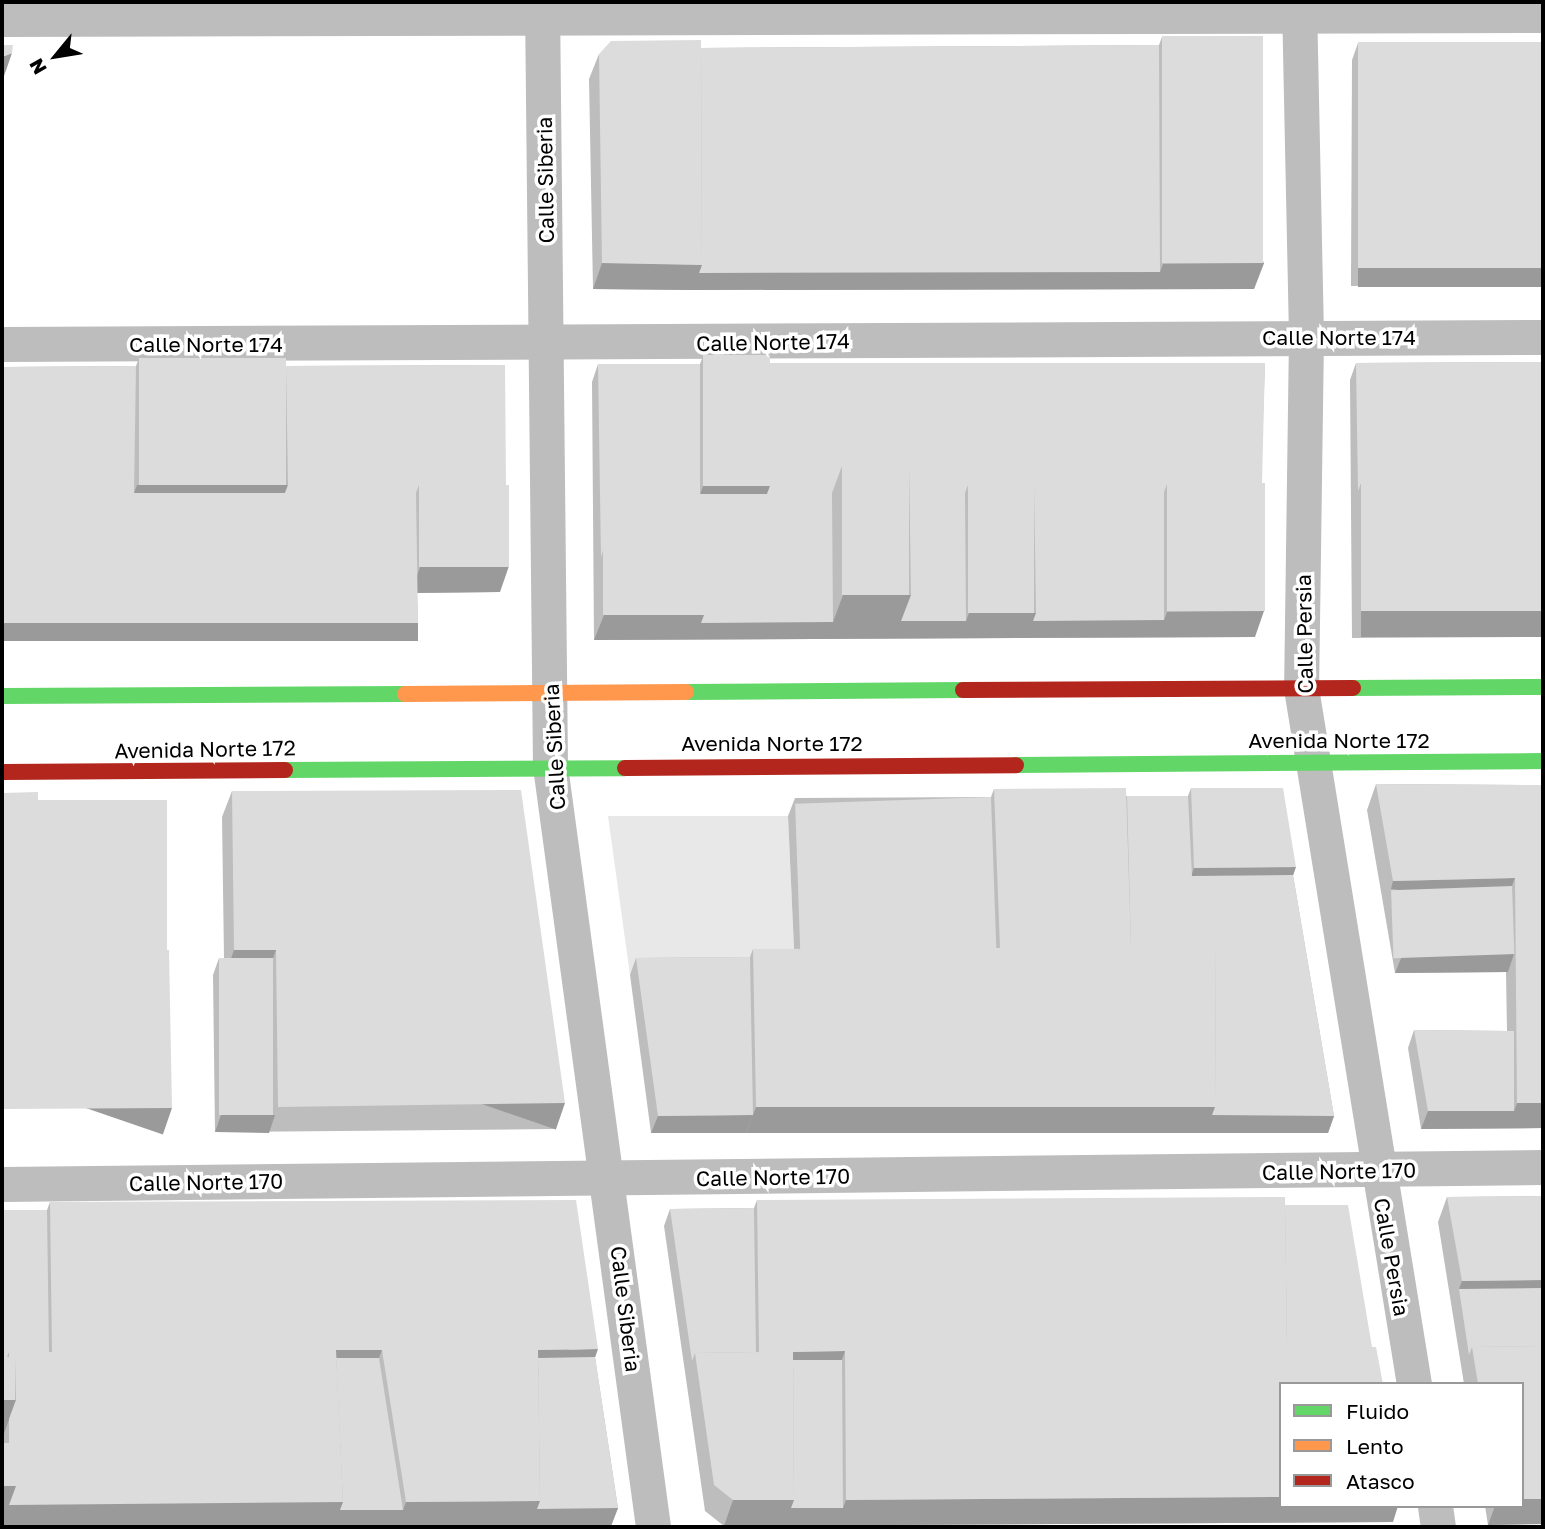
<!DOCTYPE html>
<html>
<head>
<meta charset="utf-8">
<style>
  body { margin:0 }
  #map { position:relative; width:1545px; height:1529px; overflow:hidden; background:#fff; font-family:"Golos Text",sans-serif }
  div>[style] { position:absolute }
  .green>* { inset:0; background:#e8e8e8 }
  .street>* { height:35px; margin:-17.5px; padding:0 17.5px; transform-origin:17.5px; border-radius:17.5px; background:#bdbdbd }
  .fast>* { height:16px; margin:-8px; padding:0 8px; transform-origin:8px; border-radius:8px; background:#63d668 }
  .slow>* { height:16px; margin:-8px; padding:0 8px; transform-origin:8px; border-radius:8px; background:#ff974d }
  .jam>* { height:16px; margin:-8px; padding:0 8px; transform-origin:8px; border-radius:8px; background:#b3261e }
  .wall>* { inset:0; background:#bdbdbd }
  .shaded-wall>* { inset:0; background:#9a9a9a; transform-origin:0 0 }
  .building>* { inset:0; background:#dcdcdc; transform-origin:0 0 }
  span { translate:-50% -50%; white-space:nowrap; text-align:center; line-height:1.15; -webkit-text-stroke:7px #fff; paint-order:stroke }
  .street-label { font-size:21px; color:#000 }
  .frame { position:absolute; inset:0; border:4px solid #000; pointer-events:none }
  .legend { position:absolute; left:1279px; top:1382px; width:245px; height:126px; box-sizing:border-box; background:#fff; border:2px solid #999; margin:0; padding:9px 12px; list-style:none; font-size:21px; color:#000 }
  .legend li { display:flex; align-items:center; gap:14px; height:35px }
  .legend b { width:35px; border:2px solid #999 }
  .north { position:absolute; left:21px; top:21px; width:70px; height:70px; -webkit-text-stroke:5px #fff; paint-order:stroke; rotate:240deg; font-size:19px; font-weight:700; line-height:28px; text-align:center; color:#000 }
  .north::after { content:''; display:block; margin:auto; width:24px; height:32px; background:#000; clip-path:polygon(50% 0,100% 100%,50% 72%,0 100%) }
</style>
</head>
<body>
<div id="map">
  <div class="green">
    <div style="clip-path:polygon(608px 816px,788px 816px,795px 974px,630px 975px)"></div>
  </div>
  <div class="street">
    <div style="left:542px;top:2px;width:764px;rotate:89.4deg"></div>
    <div style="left:550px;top:766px;width:768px;rotate:82.29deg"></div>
    <div style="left:1299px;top:2px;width:334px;rotate:88.8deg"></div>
    <div style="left:1306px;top:336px;width:352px;rotate:90.8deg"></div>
    <div style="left:1301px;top:688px;width:705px;rotate:80.78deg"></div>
    <div style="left:2px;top:19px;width:1541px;rotate:-0.15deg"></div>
    <div style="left:2px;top:344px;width:1541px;rotate:-0.26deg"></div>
    <div style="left:2px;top:1184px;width:1541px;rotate:-0.63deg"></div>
    <div style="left:1435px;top:1506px;width:21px;rotate:82deg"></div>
  </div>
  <div class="fast">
    <div style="left:1353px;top:688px;width:190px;rotate:-0.3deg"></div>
    <div style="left:686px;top:692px;width:277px;rotate:-0.4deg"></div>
    <div style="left:2px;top:696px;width:403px;rotate:-0.3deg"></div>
    <div style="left:1016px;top:765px;width:527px;rotate:-0.43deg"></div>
    <div style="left:285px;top:770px;width:340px;rotate:-0.3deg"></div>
  </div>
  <div class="slow">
    <div style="left:405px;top:694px;width:281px;rotate:-0.4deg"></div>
  </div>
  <div class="jam">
    <div style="left:963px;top:690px;width:390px;rotate:-0.3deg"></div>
    <div style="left:625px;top:768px;width:391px;rotate:-0.4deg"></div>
    <div style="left:2px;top:772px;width:283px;rotate:-0.4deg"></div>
  </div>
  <div class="wall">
    <div style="clip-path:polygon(1162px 37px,1264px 263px,1254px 289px,692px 290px,593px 289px,589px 79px,599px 54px,701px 48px,1159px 45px)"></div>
    <div style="clip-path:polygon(1543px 42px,1543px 285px,1351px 286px,1352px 60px,1358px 43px)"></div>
    <div style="clip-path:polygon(703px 356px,770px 364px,1265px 363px,1255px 637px,594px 640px,592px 382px,598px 364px,700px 364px)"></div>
    <div style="clip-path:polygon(139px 358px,286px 366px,505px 365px,500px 592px,417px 593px,418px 623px,411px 640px,2px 641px,2px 367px,136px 366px)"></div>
    <div style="clip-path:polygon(1543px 362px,1543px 637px,1352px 638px,1350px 380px,1356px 363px)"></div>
    <div style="clip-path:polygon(1376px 784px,1543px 785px,1543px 1128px,1421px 1129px,1408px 1048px,1414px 1030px,1507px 1031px,1506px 972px,1395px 973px,1367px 810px)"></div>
    <div style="clip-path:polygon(1191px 788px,1293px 875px,1334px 1116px,1328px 1133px,651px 1133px,630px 975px,636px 958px,750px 957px,753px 949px,794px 949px,788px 816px,795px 798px,991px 797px,994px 789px,1127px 796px,1188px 796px)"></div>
    <div style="clip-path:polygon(232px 791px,556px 1129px,215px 1132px,213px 975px,219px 958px,224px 958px,222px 817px)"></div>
    <div style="clip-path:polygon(1543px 1196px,1543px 1524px,1488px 1525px,1485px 1506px,1522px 1506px,1522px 1384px,1464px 1384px,1438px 1222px,1447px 1197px)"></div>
    <div style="clip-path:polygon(757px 1200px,1285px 1205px,1393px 1522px,724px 1526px,705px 1511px,664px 1226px,670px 1209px,754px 1208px)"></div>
    <div style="clip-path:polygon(50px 1202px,595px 1357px,618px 1508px,611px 1526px,2px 1527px,2px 1210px,47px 1210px)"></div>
  </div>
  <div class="shaded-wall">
    <div style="clip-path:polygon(12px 53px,3px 79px,2px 79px,2px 57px)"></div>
    <div style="clip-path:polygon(602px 263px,1160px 272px,1163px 264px,1264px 263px,1254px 289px,692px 290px,593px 289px)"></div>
    <div style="left:1358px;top:268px;width:185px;height:19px"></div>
    <div style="clip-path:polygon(137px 485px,288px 485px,278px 511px,128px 510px)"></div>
    <div style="clip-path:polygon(703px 486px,770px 486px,761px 511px,694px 512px)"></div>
    <div style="clip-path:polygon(509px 566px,500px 592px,411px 593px,420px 567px)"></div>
    <div style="clip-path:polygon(843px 595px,911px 595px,966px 621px,969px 613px,1036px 613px,1164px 620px,1167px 612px,1264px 611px,1255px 637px,594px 640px,604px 615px,704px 615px,833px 622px)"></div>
    <div style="left:1543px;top:611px;width:26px;height:182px;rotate:90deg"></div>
    <div style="left:2px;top:623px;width:416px;height:18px"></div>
    <div style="clip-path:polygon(1296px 867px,1287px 893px,1185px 894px,1194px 868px)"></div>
    <div style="clip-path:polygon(1515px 878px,1505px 903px,1391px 889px,1393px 881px)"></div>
    <div style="clip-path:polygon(234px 950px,276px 950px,267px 975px,225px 976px)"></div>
    <div style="clip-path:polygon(1514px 954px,1508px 972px,1395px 973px,1402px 956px)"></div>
    <div style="left:565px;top:1103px;width:28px;height:287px;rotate:109deg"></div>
    <div style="clip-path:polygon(1517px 1103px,1543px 1103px,1543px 1128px,1421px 1129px,1428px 1111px,1514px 1111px)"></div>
    <div style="clip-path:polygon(756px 1107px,1215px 1107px,1334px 1116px,1328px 1133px,746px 1133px)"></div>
    <div style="left:172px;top:1108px;width:28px;height:170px;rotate:109deg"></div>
    <div style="clip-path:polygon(221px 1115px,275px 1115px,269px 1133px,215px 1132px)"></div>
    <div style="clip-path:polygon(753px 1115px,746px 1133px,651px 1133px,658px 1116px)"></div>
    <div style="clip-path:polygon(1543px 1280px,1543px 1306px,1459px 1289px,1462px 1281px)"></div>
    <div style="clip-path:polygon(598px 1349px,589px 1375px,535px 1375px,538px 1350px)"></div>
    <div style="clip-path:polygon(336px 1350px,382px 1350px,372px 1376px,334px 1376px)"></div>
    <div style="clip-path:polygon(845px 1351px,836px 1377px,790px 1377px,793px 1352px)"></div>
    <div style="clip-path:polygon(2px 1400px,16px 1400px,2px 1439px)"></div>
    <div style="clip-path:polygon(2px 1486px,16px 1486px,343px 1502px,403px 1510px,406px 1502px,540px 1501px,618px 1508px,611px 1526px,2px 1527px)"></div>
    <div style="clip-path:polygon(1281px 1497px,1281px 1506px,1398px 1506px,1393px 1522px,724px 1526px,733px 1500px,794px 1500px,843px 1508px,846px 1500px)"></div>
    <div style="clip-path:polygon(1522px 1499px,1543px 1499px,1543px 1524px,1488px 1525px,1495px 1506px,1522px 1506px)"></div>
  </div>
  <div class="building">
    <div style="left:1263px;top:36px;width:227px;height:101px;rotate:90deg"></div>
    <div style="clip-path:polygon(701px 40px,702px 265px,602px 263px,599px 54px,611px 41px)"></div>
    <div style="left:1543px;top:42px;width:226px;height:185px;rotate:90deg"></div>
    <div style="clip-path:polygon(2px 45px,13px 45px,12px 53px,2px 57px)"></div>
    <div style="clip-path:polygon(1159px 45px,1160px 272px,699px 273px,702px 265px,701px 48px)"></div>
    <div style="left:770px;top:355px;width:131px;height:67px;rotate:90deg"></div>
    <div style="left:139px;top:358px;width:147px;height:127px"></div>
    <div style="clip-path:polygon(1543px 362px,1543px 482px,1361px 483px,1358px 491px,1356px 363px)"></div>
    <div style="clip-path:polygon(770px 363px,1265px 363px,1262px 483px,1167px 484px,1164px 492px,1164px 620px,1033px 621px,1036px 613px,1034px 485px,968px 485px,965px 493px,966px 621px,901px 621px,911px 595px,909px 466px,842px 466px,832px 493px,833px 622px,701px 623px,704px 615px,704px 550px,603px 550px,601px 558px,598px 364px,700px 364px,700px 494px,767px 494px,770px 486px)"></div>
    <div style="clip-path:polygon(505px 365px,506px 485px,419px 485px,416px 493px,418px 623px,2px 623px,2px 367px,136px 366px,134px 493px,285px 493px,288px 485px,286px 366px)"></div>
    <div style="left:842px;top:466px;width:67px;height:129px"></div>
    <div style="left:1543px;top:482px;width:129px;height:182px;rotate:90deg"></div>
    <div style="left:1265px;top:483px;width:128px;height:98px;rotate:90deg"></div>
    <div style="left:419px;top:485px;width:90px;height:82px"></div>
    <div style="left:968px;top:485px;width:66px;height:128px"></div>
    <div style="left:603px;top:550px;width:101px;height:65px"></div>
    <div style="clip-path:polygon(1376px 784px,1543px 785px,1543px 1103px,1517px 1103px,1515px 878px,1393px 881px)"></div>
    <div style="clip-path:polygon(1126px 788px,1131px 947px,1216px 947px,1215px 1107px,756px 1107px,753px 949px,1000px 948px,994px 789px)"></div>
    <div style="clip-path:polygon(1191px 788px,1283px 788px,1296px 867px,1194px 868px)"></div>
    <div style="clip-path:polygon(521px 790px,565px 1103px,278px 1107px,276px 950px,234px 950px,232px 791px)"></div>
    <div style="clip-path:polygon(38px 792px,39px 951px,169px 950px,172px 1108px,2px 1109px,2px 793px)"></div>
    <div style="clip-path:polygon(1127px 796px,1188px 796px,1192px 876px,1293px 875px,1334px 1116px,1212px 1115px,1215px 1107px,1216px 947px,1131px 947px)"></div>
    <div style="left:991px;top:797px;width:151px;height:196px;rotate:88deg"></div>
    <div style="left:38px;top:800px;width:129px;height:151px"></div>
    <div style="left:1512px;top:886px;width:68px;height:121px;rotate:88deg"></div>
    <div style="clip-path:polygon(750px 957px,753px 1115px,658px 1116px,636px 958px)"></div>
    <div style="left:219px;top:958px;width:54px;height:157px"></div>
    <div style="clip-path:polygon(1414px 1030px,1514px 1031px,1514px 1111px,1428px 1111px)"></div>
    <div style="clip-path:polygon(1543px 1196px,1543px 1280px,1462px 1281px,1447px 1197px)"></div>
    <div style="clip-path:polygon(1285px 1197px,1287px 1347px,1376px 1347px,1383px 1384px,1281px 1384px,1281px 1497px,846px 1500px,845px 1351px,793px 1352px,794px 1500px,733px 1500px,714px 1485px,695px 1353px,759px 1352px,757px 1200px)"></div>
    <div style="clip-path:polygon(576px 1200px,598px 1349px,538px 1350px,540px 1501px,406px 1502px,382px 1350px,336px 1350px,343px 1502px,9px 1505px,16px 1486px,16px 1443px,9px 1443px,9px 1419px,16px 1400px,15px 1357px,9px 1357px,9px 1352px,52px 1352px,50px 1202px)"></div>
    <div style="clip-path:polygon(1285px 1205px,1348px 1205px,1372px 1347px,1287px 1347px)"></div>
    <div style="clip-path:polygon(754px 1208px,756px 1352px,695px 1353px,692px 1361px,670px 1209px)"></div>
    <div style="clip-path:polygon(2px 1210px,47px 1210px,49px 1352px,9px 1352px,7px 1357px,2px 1357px)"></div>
    <div style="clip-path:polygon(1543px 1288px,1543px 1346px,1472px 1347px,1469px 1355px,1459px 1289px)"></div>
    <div style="clip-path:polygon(1543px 1346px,1543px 1499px,1522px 1499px,1522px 1384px,1478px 1384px,1472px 1347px)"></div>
    <div style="left:2px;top:1357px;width:13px;height:43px"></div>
    <div style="clip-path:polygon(595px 1357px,618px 1508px,537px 1509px,540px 1501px,538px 1358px)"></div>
    <div style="clip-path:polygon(336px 1358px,379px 1358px,403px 1510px,340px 1510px,343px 1502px)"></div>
    <div style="clip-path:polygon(793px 1360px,842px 1360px,843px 1508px,791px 1508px,794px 1500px)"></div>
    <div style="left:2px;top:1443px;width:14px;height:43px"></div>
  </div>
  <div class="street-label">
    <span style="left:545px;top:180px;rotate:-91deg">Calle Siberia</span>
    <span style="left:1339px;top:337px">Calle Norte 174</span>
    <span style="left:773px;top:342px;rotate:-1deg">Calle Norte 174</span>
    <span style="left:206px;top:344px">Calle Norte 174</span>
    <span style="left:1304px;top:634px;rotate:-91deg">Calle Persia</span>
    <span style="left:1339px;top:740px">Avenida Norte 172</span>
    <span style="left:772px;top:743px">Avenida Norte 172</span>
    <span style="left:554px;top:747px;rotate:-93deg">Calle Siberia</span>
    <span style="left:205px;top:749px;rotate:-1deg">Avenida Norte 172</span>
    <span style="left:1339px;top:1171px;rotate:-1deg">Calle Norte 170</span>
    <span style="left:773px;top:1177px;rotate:-1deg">Calle Norte 170</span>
    <span style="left:206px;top:1182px;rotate:-1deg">Calle Norte 170</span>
    <span style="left:1392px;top:1257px;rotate:80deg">Calle Persia</span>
    <span style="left:626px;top:1309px;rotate:83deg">Calle Siberia</span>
  </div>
  <div class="frame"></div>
  <ul class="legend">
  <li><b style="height:9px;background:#63d668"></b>Fluido</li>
  <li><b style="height:9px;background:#ff974d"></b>Lento</li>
  <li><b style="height:9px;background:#b3261e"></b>Atasco</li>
  </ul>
  <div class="north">N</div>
</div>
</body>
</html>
